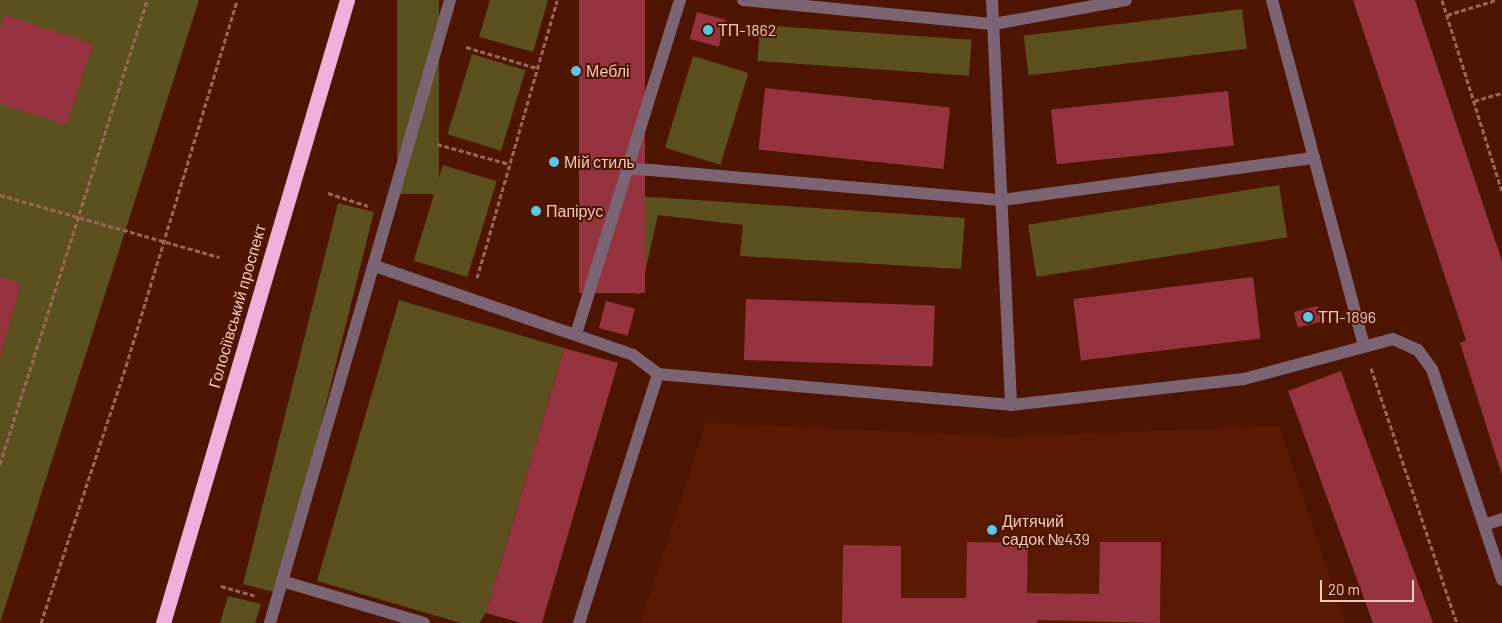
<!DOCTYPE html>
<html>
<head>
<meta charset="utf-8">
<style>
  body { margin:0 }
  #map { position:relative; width:1502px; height:623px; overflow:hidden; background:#4f1503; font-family:Barlow,sans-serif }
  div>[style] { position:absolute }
  .built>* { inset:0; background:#5a1903 }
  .green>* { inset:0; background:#5c511e; transform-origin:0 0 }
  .building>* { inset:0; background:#95343e; transform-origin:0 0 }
  .path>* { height:3px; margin-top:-1.5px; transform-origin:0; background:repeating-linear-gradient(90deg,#976758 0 5px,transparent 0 7.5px) }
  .minor>* { height:12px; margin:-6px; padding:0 6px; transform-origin:6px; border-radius:6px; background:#7c6475 }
  .highway>* { height:15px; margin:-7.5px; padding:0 7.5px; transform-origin:7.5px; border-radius:7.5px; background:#eeb0db }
  .dots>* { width:14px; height:14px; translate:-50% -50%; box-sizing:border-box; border:2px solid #4f1503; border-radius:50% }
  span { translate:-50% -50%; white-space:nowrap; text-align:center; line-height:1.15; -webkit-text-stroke:4px #4f1503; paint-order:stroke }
  .poi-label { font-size:16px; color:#efcabf }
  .left { translate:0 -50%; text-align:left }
  .street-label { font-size:16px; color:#efcabf }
  .scale { position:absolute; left:1320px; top:580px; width:94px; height:22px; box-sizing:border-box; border:2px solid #efcabf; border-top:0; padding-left:6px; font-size:15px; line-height:18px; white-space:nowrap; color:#efcabf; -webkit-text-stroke:4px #4f1503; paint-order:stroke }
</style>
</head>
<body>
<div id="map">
  <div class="built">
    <div style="clip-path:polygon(706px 423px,1007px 437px,1279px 426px,1345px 623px,640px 623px)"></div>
  </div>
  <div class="green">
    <div style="clip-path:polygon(0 0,199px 0,0 623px)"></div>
    <div style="left:397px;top:0;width:42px;height:194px"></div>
    <div style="clip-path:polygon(490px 0,548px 0,533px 52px,479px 37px)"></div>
    <div style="left:1242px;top:9px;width:40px;height:220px;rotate:83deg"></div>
    <div style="left:760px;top:25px;width:212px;height:36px;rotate:4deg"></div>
    <div style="left:472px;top:54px;width:56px;height:84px;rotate:17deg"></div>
    <div style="left:693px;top:56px;width:58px;height:96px;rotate:17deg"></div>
    <div style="left:443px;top:165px;width:56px;height:100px;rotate:17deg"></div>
    <div style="left:1279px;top:185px;width:53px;height:254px;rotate:81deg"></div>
    <div style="clip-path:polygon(635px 196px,965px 218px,961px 269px,740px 256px,743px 225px,658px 215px,640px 294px,612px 288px)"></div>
    <div style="left:338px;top:203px;width:37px;height:393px;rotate:14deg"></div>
    <div style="clip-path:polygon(399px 300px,564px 348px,486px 613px,479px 623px,461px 623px,317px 581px)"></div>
    <div style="clip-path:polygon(228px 596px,261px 604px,255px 623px,220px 623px)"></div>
  </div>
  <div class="building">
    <div style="left:579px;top:0;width:66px;height:293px"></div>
    <div style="clip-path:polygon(1353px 0,1415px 0,1502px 261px,1502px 475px,1460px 343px,1466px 340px)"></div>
    <div style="left:697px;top:12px;width:30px;height:28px;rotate:15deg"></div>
    <div style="clip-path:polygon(4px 15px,93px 44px,67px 125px,0 104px,0 27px)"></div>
    <div style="left:765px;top:88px;width:186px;height:62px;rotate:6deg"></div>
    <div style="left:1228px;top:91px;width:55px;height:178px;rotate:84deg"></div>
    <div style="clip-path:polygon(0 277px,21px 283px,1px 355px,0 355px)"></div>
    <div style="left:1253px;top:277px;width:62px;height:181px;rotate:83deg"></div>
    <div style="left:746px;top:299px;width:189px;height:61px;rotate:2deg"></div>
    <div style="left:606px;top:301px;width:30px;height:28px;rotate:15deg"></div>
    <div style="left:1318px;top:306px;width:16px;height:25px;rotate:76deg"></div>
    <div style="clip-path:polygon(564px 348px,618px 363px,542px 623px,521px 623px,486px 613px)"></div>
    <div style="clip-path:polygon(1341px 371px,1358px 419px,1433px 623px,1373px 623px,1288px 391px)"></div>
    <div style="clip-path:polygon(967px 542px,1028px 543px,1027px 593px,1099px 594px,1100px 542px,1161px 542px,1160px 623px,1037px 620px,1037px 623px,842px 623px,843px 545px,901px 546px,901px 598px,966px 598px)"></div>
  </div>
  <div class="path">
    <div style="left:1442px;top:0;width:200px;rotate:72.6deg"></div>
    <div style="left:1447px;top:15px;width:51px;rotate:-17deg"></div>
    <div style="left:466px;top:47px;width:74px;rotate:16.5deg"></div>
    <div style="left:1474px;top:101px;width:29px;rotate:-16deg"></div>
    <div style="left:437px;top:144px;width:75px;rotate:15.5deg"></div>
    <div style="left:328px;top:193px;width:42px;rotate:18deg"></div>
    <div style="left:0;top:195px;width:228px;rotate:15.8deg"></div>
    <div style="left:477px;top:278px;width:289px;rotate:-73.9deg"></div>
    <div style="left:1371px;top:368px;width:269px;rotate:71.4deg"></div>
    <div style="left:0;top:464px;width:487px;rotate:-72.4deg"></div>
    <div style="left:221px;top:586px;width:35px;rotate:16deg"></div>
    <div style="left:41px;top:623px;width:271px;rotate:-71.7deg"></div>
    <div style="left:126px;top:366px;width:382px;rotate:-73.1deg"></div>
  </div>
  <div class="minor">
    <div style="left:743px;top:0;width:252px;rotate:5.5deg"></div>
    <div style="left:994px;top:24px;width:134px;rotate:-10.3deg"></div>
    <div style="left:992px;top:0;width:405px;rotate:87.3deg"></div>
    <div style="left:1272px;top:0;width:358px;rotate:75.1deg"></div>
    <div style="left:627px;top:168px;width:376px;rotate:4.9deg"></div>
    <div style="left:1002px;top:200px;width:315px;rotate:-7.7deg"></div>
    <div style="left:375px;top:266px;width:273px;rotate:19deg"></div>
    <div style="left:633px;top:355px;width:31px;rotate:37deg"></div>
    <div style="left:658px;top:374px;width:354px;rotate:5deg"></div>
    <div style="left:1011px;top:405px;width:234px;rotate:-6.4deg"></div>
    <div style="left:1244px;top:379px;width:154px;rotate:-15deg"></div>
    <div style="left:1393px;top:339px;width:27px;rotate:24deg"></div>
    <div style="left:1418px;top:350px;width:24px;rotate:54deg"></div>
    <div style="left:1432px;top:369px;width:222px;rotate:71.6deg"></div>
    <div style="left:576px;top:334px;width:350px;rotate:-72.7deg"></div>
    <div style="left:1484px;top:525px;width:19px;rotate:-18deg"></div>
    <div style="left:282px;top:581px;width:148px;rotate:16.5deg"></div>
    <div style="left:270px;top:623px;width:648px;rotate:-73.88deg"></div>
    <div style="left:579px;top:623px;width:261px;rotate:-72.4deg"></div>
  </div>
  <div class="highway">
    <div style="left:163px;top:623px;width:650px;rotate:-73.55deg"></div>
  </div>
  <div class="dots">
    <div style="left:708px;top:30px;background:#59c8e5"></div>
    <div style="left:576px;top:71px;background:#59c8e5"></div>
    <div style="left:554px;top:162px;background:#59c8e5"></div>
    <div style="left:536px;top:211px;background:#59c8e5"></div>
    <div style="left:1308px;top:317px;background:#59c8e5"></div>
    <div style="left:992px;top:530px;background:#59c8e5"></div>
  </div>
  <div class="poi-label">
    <span class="left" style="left:718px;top:30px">ТП-1862</span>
    <span class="left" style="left:586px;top:71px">Меблі</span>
    <span class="left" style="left:564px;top:162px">Мій стиль</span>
    <span class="left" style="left:546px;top:211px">Папірус</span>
    <span class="left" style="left:1318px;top:317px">ТП-1896</span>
    <span class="left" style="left:1002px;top:530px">Дитячий<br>садок №439</span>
  </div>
  <div class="street-label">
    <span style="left:237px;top:306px;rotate:-74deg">Голосіївський проспект</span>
  </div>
  <div class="scale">20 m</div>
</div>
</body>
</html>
